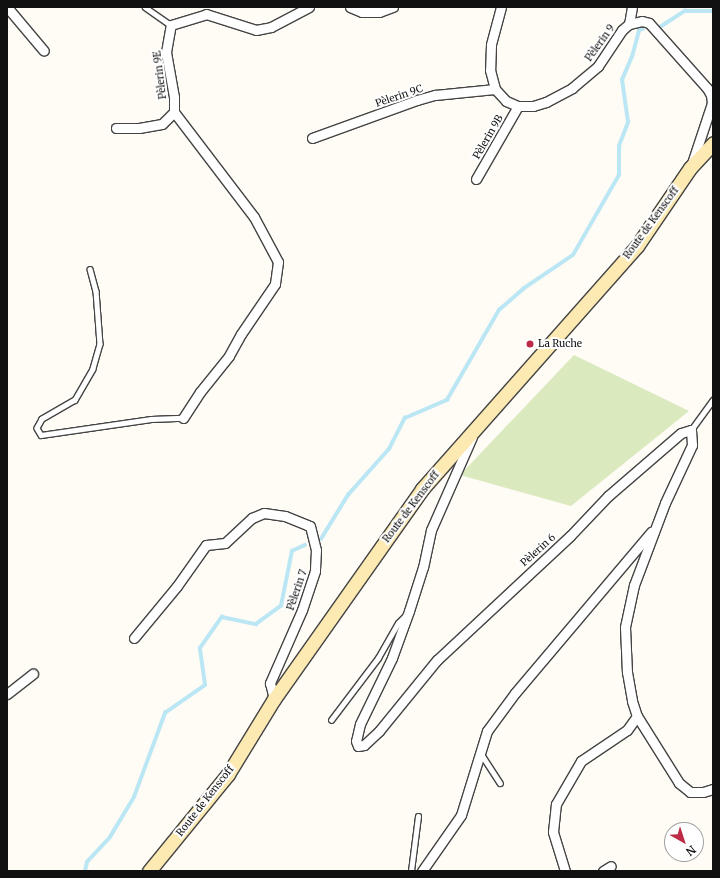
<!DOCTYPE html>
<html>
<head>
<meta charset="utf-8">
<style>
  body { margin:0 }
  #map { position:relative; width:720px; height:878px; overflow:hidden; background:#fffbf5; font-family:Merriweather,serif }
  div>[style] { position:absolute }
  .green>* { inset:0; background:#dbe9be }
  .stream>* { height:3.5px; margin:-1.75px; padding:0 1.75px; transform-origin:1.75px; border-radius:1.75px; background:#bbe7f5 }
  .roads { filter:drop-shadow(1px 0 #444) drop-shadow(-1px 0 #444) drop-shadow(0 1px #444) drop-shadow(0 -1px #444) }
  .lane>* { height:4.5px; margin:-2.25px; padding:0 2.25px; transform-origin:2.25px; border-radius:2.25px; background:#fff }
  .street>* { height:9px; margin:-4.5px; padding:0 4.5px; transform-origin:4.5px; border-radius:4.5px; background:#fff }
  .secondary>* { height:13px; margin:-6.5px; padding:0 6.5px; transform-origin:6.5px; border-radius:6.5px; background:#fceab2 }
  .dots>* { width:11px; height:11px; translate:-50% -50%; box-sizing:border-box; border:2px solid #fff; border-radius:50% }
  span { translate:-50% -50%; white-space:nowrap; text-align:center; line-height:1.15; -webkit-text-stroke:4px #fff; paint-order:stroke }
  .street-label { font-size:10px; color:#111 }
  .poi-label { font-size:10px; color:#111 }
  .left { translate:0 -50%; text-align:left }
  .frame { position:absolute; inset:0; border:8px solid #111; pointer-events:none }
  .north { position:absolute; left:664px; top:822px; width:40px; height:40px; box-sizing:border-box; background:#fff; border:1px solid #a0a0a0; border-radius:50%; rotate:141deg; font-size:11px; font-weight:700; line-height:16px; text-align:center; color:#111 }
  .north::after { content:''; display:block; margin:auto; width:14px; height:18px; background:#be2b47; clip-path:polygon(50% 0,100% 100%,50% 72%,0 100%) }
</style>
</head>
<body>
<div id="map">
  <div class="green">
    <div style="clip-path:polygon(574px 355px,689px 411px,571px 506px,460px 475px)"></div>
  </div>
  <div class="stream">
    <div style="left:660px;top:27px;width:30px;rotate:-33deg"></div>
    <div style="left:685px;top:11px;width:28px"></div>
    <div style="left:321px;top:539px;width:52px;rotate:-58.5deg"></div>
    <div style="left:348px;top:495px;width:62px;rotate:-48.3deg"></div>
    <div style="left:389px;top:449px;width:35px;rotate:-63deg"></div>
    <div style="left:405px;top:418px;width:46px;rotate:-23.2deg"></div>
    <div style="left:447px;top:400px;width:104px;rotate:-60deg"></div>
    <div style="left:499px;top:310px;width:32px;rotate:-41deg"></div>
    <div style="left:523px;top:289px;width:60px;rotate:-34.2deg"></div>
    <div style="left:573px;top:255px;width:92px;rotate:-60.1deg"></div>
    <div style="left:619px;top:175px;width:29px;rotate:-90deg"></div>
    <div style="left:619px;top:146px;width:26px;rotate:-69deg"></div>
    <div style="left:628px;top:122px;width:42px;rotate:-98.1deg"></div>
    <div style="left:622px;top:80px;width:25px;rotate:-67deg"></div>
    <div style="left:632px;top:57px;width:28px;rotate:-75deg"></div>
    <div style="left:639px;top:30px;width:4px;rotate:-14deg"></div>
    <div style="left:85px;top:871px;width:9px;rotate:-77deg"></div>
    <div style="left:87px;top:862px;width:34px;rotate:-47deg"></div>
    <div style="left:110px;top:837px;width:47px;rotate:-59deg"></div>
    <div style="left:134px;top:797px;width:90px;rotate:-69.7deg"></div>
    <div style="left:165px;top:713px;width:49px;rotate:-35deg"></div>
    <div style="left:205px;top:685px;width:37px;rotate:-98deg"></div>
    <div style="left:200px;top:648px;width:38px;rotate:-55deg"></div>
    <div style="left:222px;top:617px;width:35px;rotate:12deg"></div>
    <div style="left:256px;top:624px;width:31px;rotate:-36deg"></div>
    <div style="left:281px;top:606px;width:56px;rotate:-78.7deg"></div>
    <div style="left:292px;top:551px;width:14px;rotate:-25deg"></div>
  </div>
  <div class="roads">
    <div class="lane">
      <div style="left:145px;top:7px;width:32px;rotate:35deg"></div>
      <div style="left:90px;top:269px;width:23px;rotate:75deg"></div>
      <div style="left:96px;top:291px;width:53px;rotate:85.7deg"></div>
      <div style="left:100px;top:344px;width:26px;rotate:106deg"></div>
      <div style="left:93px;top:369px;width:36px;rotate:120deg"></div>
      <div style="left:75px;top:400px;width:38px;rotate:150deg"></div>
      <div style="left:42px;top:419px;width:10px;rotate:119deg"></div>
      <div style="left:37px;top:428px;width:8px;rotate:60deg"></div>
      <div style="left:41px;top:435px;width:111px;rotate:-8.3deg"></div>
      <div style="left:151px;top:419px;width:32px;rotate:-2deg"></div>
      <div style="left:691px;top:430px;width:37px;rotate:-54deg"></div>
      <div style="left:331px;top:720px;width:78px;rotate:-52.8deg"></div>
      <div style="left:378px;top:658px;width:40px;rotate:-60.3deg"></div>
      <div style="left:398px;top:623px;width:10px;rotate:-45deg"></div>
      <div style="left:480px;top:752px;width:37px;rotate:57deg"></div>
      <div style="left:411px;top:871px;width:55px;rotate:-82.7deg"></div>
    </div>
    <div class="street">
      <div style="left:7px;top:7px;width:57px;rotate:49.9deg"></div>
      <div style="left:350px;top:7px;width:13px;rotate:23deg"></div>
      <div style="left:362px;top:12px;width:17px"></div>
      <div style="left:379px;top:12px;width:15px;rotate:-20deg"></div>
      <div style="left:501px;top:7px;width:39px;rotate:105deg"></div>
      <div style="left:491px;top:45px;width:25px;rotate:92deg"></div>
      <div style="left:490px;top:70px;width:20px;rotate:75deg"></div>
      <div style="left:495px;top:89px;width:16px;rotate:47deg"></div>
      <div style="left:506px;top:101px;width:13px;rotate:23deg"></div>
      <div style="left:518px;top:106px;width:15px"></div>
      <div style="left:533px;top:106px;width:14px;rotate:-17deg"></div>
      <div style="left:546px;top:102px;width:30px;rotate:-28deg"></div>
      <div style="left:572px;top:88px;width:34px;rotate:-40deg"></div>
      <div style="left:598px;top:66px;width:43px;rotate:-56.3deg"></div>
      <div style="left:622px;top:30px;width:9px;rotate:-41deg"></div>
      <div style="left:629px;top:24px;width:13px;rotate:-13deg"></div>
      <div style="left:642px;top:21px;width:7px;rotate:16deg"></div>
      <div style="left:649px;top:23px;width:87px;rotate:48.3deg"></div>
      <div style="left:707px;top:88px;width:8px;rotate:60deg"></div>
      <div style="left:711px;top:95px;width:8px;rotate:83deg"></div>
      <div style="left:712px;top:103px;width:63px;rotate:108.4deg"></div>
      <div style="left:629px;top:24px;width:17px;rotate:-80deg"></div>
      <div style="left:174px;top:112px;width:132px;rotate:52.7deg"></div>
      <div style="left:254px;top:217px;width:51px;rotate:61.9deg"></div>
      <div style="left:278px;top:262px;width:22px;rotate:98deg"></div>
      <div style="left:275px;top:284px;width:60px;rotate:124.2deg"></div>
      <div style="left:241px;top:334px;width:25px;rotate:119deg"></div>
      <div style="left:229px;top:356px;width:46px;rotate:128.9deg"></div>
      <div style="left:200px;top:392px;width:31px;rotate:123deg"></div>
      <div style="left:116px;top:128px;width:23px"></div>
      <div style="left:139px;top:128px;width:23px;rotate:-10deg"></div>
      <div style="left:162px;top:124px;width:17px;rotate:-45deg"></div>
      <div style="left:174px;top:112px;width:15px;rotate:-90deg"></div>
      <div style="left:174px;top:97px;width:46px;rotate:-100.1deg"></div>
      <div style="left:166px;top:52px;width:27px;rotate:-80deg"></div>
      <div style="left:171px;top:25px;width:37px;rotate:-17deg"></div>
      <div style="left:206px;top:14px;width:52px;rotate:17.7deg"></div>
      <div style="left:256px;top:30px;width:15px;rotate:-11deg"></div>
      <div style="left:271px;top:27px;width:43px;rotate:-27.8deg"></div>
      <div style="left:312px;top:138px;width:112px;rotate:-19.9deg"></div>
      <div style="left:417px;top:100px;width:19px;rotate:-16deg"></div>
      <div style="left:435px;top:95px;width:60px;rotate:-5.7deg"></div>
      <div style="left:476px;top:179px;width:84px;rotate:-60.1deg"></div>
      <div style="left:472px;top:437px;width:102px;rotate:113.8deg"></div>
      <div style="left:431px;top:530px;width:38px;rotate:102deg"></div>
      <div style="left:423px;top:567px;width:46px;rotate:107.7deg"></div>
      <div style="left:409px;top:611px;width:50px;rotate:109.9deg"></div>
      <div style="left:392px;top:658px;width:73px;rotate:115.9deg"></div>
      <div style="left:360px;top:724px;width:17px;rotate:103deg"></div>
      <div style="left:356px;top:741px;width:5px;rotate:68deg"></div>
      <div style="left:358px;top:746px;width:6px;rotate:-9deg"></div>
      <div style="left:364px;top:745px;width:21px;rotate:-43deg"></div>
      <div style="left:379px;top:731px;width:92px;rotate:-50.8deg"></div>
      <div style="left:437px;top:660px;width:182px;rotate:-43deg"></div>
      <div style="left:570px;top:536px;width:55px;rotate:-46.5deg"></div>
      <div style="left:608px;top:496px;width:96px;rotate:-40.8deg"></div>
      <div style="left:681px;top:433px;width:10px;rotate:-17deg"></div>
      <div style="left:691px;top:430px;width:15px;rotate:86deg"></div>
      <div style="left:692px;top:445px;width:64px;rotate:115deg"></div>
      <div style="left:665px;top:503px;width:88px;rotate:110.7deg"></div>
      <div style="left:634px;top:585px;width:43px;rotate:102.1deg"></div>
      <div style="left:625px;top:627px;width:45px;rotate:87.5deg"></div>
      <div style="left:627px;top:672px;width:29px;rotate:80deg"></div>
      <div style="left:632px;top:701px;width:16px;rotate:72deg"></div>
      <div style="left:637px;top:716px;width:79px;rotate:57.9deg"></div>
      <div style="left:679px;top:783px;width:14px;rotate:39deg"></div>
      <div style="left:690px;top:792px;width:13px"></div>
      <div style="left:703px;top:792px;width:10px;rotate:-17deg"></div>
      <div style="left:134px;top:638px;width:67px;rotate:-50.4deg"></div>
      <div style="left:177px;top:586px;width:50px;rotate:-54.7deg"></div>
      <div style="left:206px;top:545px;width:19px;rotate:-6deg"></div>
      <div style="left:225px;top:543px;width:37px;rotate:-43deg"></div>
      <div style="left:252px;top:518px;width:13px;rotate:-23deg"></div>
      <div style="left:264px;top:513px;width:21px;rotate:8deg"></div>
      <div style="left:285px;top:516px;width:24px;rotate:22deg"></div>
      <div style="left:307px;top:525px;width:3px;rotate:18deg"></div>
      <div style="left:310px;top:526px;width:25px;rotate:76deg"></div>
      <div style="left:316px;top:550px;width:21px;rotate:93deg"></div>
      <div style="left:315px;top:571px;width:41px;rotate:108.4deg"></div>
      <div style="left:302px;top:610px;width:80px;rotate:113.7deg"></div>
      <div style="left:270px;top:683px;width:16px;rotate:76deg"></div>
      <div style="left:7px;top:694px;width:33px;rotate:-38deg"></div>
      <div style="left:422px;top:871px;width:68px;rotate:-55.1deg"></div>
      <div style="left:461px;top:815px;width:88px;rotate:-72.8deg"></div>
      <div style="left:487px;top:731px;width:47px;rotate:-53.6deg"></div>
      <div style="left:515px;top:693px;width:211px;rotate:-49.8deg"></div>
      <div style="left:565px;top:871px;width:41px;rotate:-107.1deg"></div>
      <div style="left:553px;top:832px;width:28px;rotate:-84deg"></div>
      <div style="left:556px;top:804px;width:50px;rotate:-59.8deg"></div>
      <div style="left:581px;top:761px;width:55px;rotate:-34deg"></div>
      <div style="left:627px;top:730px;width:17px;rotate:-54deg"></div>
      <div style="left:603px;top:871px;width:9px;rotate:-32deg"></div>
    </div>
    <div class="secondary">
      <div style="left:149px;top:871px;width:125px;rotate:-50.8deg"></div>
      <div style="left:228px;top:774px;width:88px;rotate:-58.5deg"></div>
      <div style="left:274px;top:699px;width:257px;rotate:-54.8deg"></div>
      <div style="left:422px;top:489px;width:324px;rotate:-48.5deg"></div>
      <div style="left:637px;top:246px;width:94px;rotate:-55.8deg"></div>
      <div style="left:690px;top:168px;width:34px;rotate:-47deg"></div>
    </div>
  </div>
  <div class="dots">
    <div style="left:530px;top:344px;background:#be2b47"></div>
  </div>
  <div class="street-label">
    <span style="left:600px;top:43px;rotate:-54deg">Pèlerin 9</span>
    <span style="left:160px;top:75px;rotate:-97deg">Pèlerin 9E</span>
    <span style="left:399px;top:96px;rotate:-19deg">Pèlerin 9C</span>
    <span style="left:488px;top:137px;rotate:-60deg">Pèlerin 9B</span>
    <span style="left:651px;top:223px;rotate:-54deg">Route de Kenscoff</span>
    <span style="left:411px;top:507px;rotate:-53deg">Route de Kenscoff</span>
    <span style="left:538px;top:550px;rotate:-42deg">Pèlerin 6</span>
    <span style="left:297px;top:590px;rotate:-71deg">Pèlerin 7</span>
    <span style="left:205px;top:801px;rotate:-52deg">Route de Kenscoff</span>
  </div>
  <div class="poi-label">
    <span class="left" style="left:538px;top:344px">La Ruche</span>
  </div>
  <div class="frame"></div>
  <div class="north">N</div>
</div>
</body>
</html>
